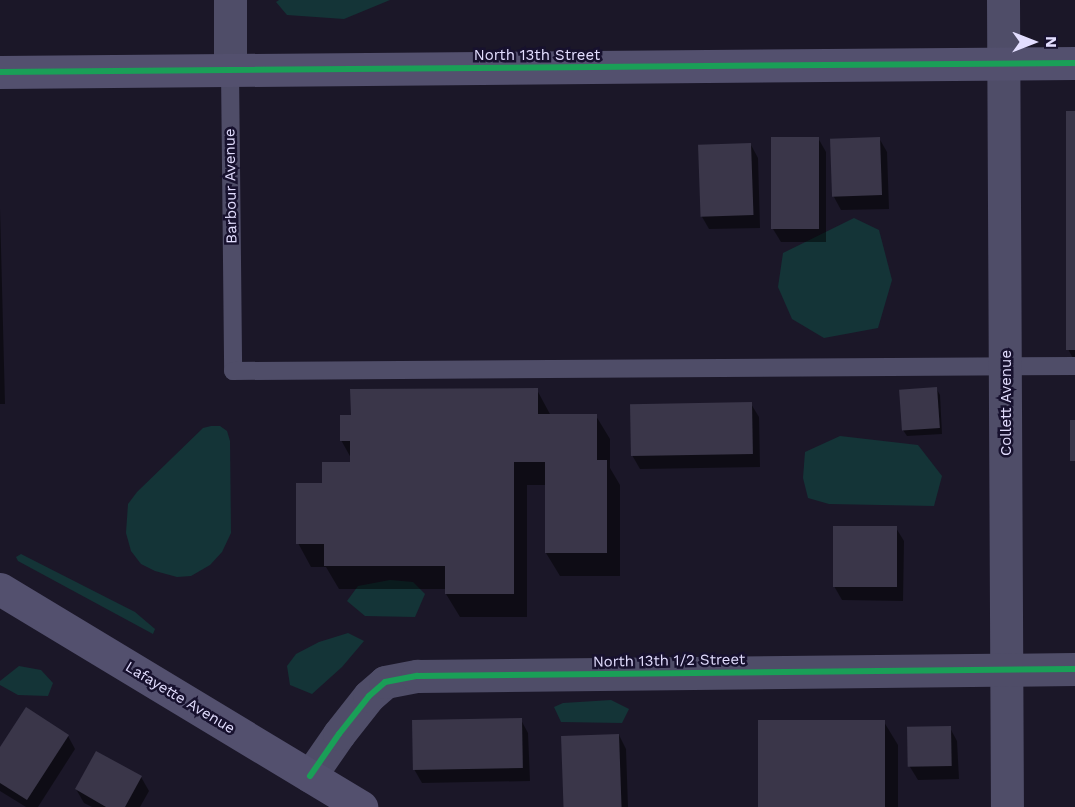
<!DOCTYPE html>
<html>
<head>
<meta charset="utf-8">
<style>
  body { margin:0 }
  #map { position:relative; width:1075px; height:807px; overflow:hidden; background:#1b1728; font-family:"Work Sans",sans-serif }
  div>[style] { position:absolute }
  .green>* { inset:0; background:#143437 }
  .shadow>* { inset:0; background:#0007 }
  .building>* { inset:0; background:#3a3649; transform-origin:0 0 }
  .lane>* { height:18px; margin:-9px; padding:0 9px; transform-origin:9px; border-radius:9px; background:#4f4d68 }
  .street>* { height:33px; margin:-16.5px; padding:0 16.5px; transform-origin:16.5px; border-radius:16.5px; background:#4f4d68 }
  .secondary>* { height:33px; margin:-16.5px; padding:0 16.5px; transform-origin:16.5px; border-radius:16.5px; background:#53506e }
  .cycleway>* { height:6px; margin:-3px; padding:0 3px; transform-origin:3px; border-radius:3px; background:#1a9f57 }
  span { translate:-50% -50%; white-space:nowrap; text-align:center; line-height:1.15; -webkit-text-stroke:5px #17112e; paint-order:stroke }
  .street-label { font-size:15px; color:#e3deff }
  .north { position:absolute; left:1003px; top:12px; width:60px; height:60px; -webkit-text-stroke:4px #17112e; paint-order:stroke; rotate:90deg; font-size:16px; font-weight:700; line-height:24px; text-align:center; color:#e3deff }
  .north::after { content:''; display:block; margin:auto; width:21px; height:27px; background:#e3deff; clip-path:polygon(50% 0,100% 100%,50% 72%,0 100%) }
</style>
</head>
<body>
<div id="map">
  <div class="green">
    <div style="clip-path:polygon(279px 0,390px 0,344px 19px,287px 15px,276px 2px)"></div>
    <div style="clip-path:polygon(854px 218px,879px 230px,892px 280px,878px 328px,824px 338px,792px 319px,778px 287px,783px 253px)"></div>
    <div style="clip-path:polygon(211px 426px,220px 426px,227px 431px,230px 441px,231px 533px,222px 552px,210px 565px,191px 576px,177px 577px,155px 571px,141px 564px,131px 551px,126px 533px,128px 504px,137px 492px,203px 428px)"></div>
    <div style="clip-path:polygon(840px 436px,918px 445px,942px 476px,934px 506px,829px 504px,808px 498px,803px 478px,805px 452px)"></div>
    <div style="clip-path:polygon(21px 554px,135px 612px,155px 629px,153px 634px,18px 561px,16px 557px)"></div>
    <div style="clip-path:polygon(390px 580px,413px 582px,425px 594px,415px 617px,365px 616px,347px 601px,358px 586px)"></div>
    <div style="clip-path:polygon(348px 633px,364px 641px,342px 667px,312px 694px,290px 685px,287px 666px,296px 654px,319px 642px)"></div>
    <div style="clip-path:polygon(19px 666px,41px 670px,53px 683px,48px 696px,18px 695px,0 685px,0 681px)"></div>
    <div style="clip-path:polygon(611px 700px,629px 709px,622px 723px,561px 722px,554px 707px,563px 703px)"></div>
  </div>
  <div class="shadow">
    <div style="clip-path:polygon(1075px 112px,1075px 362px,1068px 349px)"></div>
    <div style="clip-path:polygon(818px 138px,826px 152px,826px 242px,781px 242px,773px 229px)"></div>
    <div style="clip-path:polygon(879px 138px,887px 152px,889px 209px,841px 210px,834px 197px,832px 140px)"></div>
    <div style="clip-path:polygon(751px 145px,758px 158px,760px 228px,709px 229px,701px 215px)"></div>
    <div style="clip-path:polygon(0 208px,5px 404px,0 404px)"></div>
    <div style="clip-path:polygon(936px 388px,940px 395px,942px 434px,907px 436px,903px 430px)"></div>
    <div style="clip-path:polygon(537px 390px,551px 416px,596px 416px,610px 439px,610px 468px,620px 485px,620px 576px,560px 576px,546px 553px,546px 485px,527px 485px,527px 617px,460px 617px,446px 594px,446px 589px,339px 589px,326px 567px,311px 567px,298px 543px,323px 485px,351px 464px,351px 458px,341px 440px)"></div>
    <div style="clip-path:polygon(751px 404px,759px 417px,760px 467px,640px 469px,632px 455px)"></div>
    <div style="clip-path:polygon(896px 528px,904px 541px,903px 601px,842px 600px,834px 586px)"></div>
    <div style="clip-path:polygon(521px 720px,528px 733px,530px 781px,422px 783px,414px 769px)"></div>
    <div style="clip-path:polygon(884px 722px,898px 745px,898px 807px,760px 807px)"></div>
    <div style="clip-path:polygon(950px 728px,957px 741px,959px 779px,918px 780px,910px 767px,909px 729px)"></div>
    <div style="clip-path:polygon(619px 735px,626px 749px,628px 807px,564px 807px)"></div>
    <div style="clip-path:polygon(68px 736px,75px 749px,38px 807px,26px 807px,0 791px,0 750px)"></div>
    <div style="clip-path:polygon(141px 777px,149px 791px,140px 807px,92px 807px,84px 803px,76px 789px)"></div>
  </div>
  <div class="building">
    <div style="left:1066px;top:111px;width:9px;height:239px"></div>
    <div style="left:771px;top:137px;width:48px;height:92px"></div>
    <div style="left:880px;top:137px;width:58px;height:50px;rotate:88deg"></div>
    <div style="left:751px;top:143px;width:72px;height:53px;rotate:88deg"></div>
    <div style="left:937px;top:387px;width:41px;height:38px;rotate:86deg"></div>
    <div style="clip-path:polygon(538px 388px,538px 414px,597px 414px,597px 460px,607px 460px,607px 553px,545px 553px,545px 462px,514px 462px,514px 594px,445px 594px,445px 566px,324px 566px,324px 544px,296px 544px,296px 483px,322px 483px,322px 462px,350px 462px,350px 441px,340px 441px,340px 415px,351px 415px,350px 389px)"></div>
    <div style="left:752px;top:402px;width:52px;height:122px;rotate:89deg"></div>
    <div style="left:1070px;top:420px;width:5px;height:41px"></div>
    <div style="left:833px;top:526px;width:64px;height:61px"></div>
    <div style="clip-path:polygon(26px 707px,69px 735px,27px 800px,0 783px,0 747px)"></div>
    <div style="left:522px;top:718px;width:50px;height:110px;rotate:89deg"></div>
    <div style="left:885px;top:720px;width:87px;height:127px;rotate:90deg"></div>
    <div style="left:951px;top:726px;width:40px;height:44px;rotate:89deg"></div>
    <div style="left:619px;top:734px;width:73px;height:58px;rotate:88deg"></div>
    <div style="clip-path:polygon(96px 751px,142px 776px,125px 807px,106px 807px,75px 789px)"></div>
  </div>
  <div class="lane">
    <div style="left:230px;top:70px;width:301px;rotate:89.4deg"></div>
    <div style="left:233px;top:371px;width:842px;rotate:-0.34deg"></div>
  </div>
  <div class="street">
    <div style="left:230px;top:0;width:70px;rotate:90deg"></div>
    <div style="left:1003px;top:0;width:807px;rotate:89.72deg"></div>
    <div style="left:310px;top:776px;width:51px;rotate:-55.4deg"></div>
    <div style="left:339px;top:734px;width:48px;rotate:-51.7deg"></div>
    <div style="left:369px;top:696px;width:21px;rotate:-41deg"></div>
    <div style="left:385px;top:682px;width:33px;rotate:-11deg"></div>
    <div style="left:417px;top:676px;width:658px;rotate:-0.61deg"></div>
  </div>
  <div class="secondary">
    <div style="left:0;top:72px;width:1075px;rotate:-0.48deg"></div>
    <div style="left:0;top:589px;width:422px;rotate:31.1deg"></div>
  </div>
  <div class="cycleway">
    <div style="left:0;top:72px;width:1075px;rotate:-0.48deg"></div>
    <div style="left:310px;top:776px;width:51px;rotate:-55.4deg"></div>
    <div style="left:339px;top:734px;width:48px;rotate:-51.7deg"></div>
    <div style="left:369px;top:696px;width:21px;rotate:-41deg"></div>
    <div style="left:385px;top:682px;width:33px;rotate:-11deg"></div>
    <div style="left:417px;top:676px;width:658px;rotate:-0.61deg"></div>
  </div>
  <div class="street-label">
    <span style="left:537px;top:56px">North 13th Street</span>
    <span style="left:231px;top:186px;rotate:-91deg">Barbour Avenue</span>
    <span style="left:1007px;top:403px;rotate:-90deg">Collett Avenue</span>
    <span style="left:669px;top:661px;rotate:-1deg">North 13th 1/2 Street</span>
    <span style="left:180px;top:698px;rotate:31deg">Lafayette Avenue</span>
  </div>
  <div class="north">N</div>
</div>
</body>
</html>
